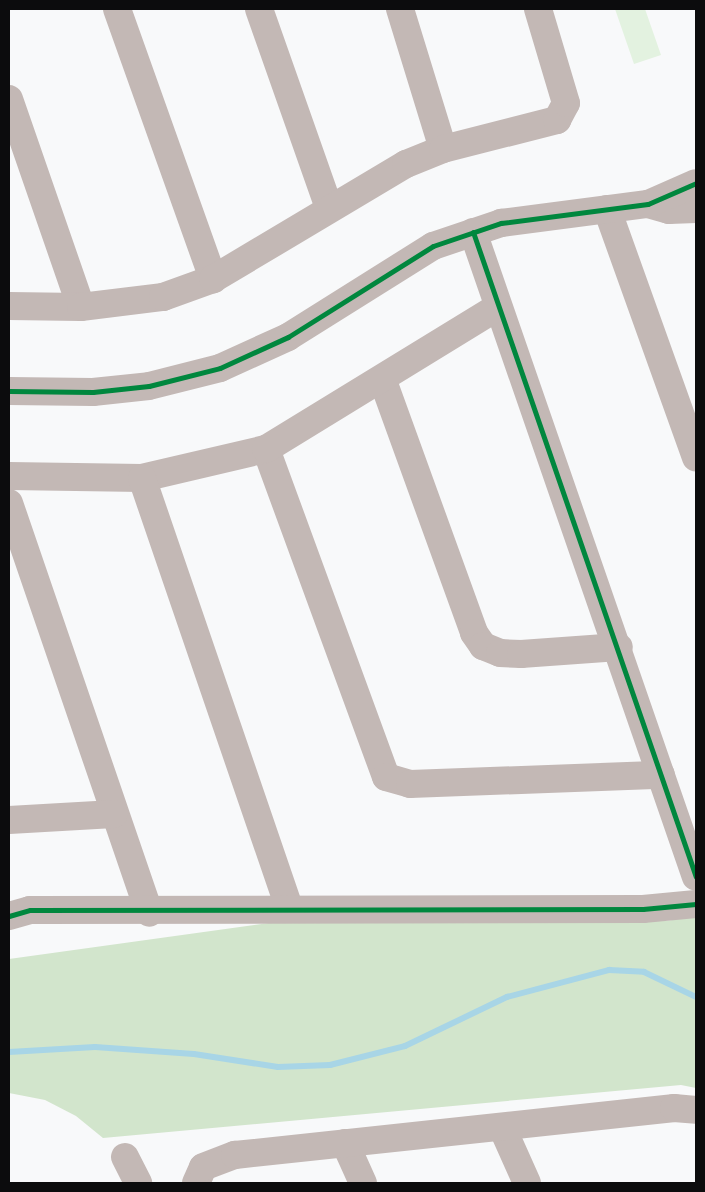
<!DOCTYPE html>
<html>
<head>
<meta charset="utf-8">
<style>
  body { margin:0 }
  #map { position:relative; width:705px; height:1192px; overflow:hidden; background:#f8f9fa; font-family:Barlow,sans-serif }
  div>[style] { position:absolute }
  .green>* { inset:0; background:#e3f2e0 }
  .forest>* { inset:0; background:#d2e5cc }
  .stream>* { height:6px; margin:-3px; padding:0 3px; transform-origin:3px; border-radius:3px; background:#a8d5e6 }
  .minor>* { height:28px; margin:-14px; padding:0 14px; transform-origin:14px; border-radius:14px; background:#c3b8b5 }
  .cycleway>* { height:5px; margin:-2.5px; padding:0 2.5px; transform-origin:2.5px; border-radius:2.5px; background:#00873e }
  span { translate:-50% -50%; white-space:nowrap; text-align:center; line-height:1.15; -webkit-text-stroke:4px #fff; paint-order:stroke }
  .frame { position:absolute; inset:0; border:10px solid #0c0c0d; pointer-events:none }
</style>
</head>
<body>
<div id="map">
  <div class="green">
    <div style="clip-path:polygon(615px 9px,645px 9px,661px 55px,634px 64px)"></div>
  </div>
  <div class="forest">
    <div style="clip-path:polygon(696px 916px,696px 1088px,681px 1085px,103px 1138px,76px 1116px,45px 1100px,9px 1093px,9px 959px,291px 920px,666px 921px)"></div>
  </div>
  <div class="stream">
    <div style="left:9px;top:1052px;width:86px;rotate:-3.3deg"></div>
    <div style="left:95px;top:1047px;width:99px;rotate:4deg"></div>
    <div style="left:194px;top:1054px;width:85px;rotate:8.8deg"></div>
    <div style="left:278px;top:1067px;width:52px;rotate:-2.2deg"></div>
    <div style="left:330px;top:1065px;width:77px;rotate:-14.2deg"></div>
    <div style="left:405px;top:1046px;width:113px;rotate:-25.7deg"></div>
    <div style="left:507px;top:997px;width:106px;rotate:-14.8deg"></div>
    <div style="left:609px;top:970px;width:35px;rotate:3deg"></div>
    <div style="left:644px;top:972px;width:58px;rotate:25.7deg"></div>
  </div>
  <div class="minor">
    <div style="left:117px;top:9px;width:287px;rotate:70.4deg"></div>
    <div style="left:259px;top:9px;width:211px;rotate:70.6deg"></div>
    <div style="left:400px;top:9px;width:146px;rotate:72.9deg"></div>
    <div style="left:9px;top:99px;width:220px;rotate:70.9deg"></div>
    <div style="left:648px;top:204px;width:22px;rotate:16deg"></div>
    <div style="left:669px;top:210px;width:27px;rotate:-2deg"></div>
    <div style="left:607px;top:209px;width:264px;rotate:70.3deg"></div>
    <div style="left:473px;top:232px;width:682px;rotate:70.93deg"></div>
    <div style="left:9px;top:306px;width:72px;rotate:0.8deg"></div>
    <div style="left:81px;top:307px;width:83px;rotate:-7deg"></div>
    <div style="left:163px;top:297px;width:53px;rotate:-19.8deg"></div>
    <div style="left:213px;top:279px;width:225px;rotate:-30.8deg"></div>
    <div style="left:406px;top:164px;width:40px;rotate:-22deg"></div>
    <div style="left:443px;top:149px;width:118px;rotate:-14.3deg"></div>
    <div style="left:557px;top:120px;width:19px;rotate:-62deg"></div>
    <div style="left:566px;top:103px;width:98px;rotate:-106.6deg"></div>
    <div style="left:383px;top:381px;width:268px;rotate:70.1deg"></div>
    <div style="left:474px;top:633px;width:16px;rotate:55deg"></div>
    <div style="left:483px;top:646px;width:18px;rotate:22deg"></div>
    <div style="left:500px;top:653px;width:21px;rotate:3deg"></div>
    <div style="left:521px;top:654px;width:98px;rotate:-4.1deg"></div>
    <div style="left:9px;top:391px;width:84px;rotate:0.7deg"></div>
    <div style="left:93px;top:392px;width:56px;rotate:-6.1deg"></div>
    <div style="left:149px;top:386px;width:73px;rotate:-14.2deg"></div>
    <div style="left:220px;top:368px;width:75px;rotate:-24.5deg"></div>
    <div style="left:288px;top:337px;width:171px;rotate:-32.1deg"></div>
    <div style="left:433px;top:246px;width:72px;rotate:-18.7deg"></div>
    <div style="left:501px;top:223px;width:148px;rotate:-7.4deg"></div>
    <div style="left:648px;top:204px;width:52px;rotate:-23.6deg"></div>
    <div style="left:266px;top:449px;width:349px;rotate:69.9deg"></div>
    <div style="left:386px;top:777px;width:25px;rotate:16deg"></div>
    <div style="left:410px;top:784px;width:251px;rotate:-2.1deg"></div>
    <div style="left:9px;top:476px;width:133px;rotate:0.9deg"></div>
    <div style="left:142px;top:478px;width:127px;rotate:-13.2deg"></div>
    <div style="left:266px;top:449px;width:272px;rotate:-31.5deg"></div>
    <div style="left:142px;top:478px;width:454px;rotate:71.1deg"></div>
    <div style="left:9px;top:503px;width:433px;rotate:71.1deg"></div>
    <div style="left:9px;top:820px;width:105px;rotate:-3.3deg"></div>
    <div style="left:9px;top:916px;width:22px;rotate:-16deg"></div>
    <div style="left:30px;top:910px;width:613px;rotate:-0.09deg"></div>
    <div style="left:643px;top:909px;width:53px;rotate:-5.4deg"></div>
    <div style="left:502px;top:1127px;width:61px;rotate:65.9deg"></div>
    <div style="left:345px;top:1143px;width:44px;rotate:65.8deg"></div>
    <div style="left:125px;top:1157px;width:29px;rotate:63deg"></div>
    <div style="left:196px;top:1183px;width:17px;rotate:-66deg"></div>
    <div style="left:203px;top:1167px;width:34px;rotate:-21deg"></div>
    <div style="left:235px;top:1155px;width:442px;rotate:-6.1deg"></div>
    <div style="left:674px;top:1108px;width:22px;rotate:5deg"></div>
  </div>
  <div class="cycleway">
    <div style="left:473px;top:232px;width:682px;rotate:70.93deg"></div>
    <div style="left:9px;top:391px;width:84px;rotate:0.7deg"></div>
    <div style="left:93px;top:392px;width:56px;rotate:-6.1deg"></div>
    <div style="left:149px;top:386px;width:73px;rotate:-14.2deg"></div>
    <div style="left:220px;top:368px;width:75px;rotate:-24.5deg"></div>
    <div style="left:288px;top:337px;width:171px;rotate:-32.1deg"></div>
    <div style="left:433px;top:246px;width:72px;rotate:-18.7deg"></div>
    <div style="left:501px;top:223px;width:148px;rotate:-7.4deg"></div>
    <div style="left:648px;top:204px;width:52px;rotate:-23.6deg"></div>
    <div style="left:9px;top:916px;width:22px;rotate:-16deg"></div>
    <div style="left:30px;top:910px;width:613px;rotate:-0.09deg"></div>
    <div style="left:643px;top:909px;width:53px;rotate:-5.4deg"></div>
  </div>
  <div class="frame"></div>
</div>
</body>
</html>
